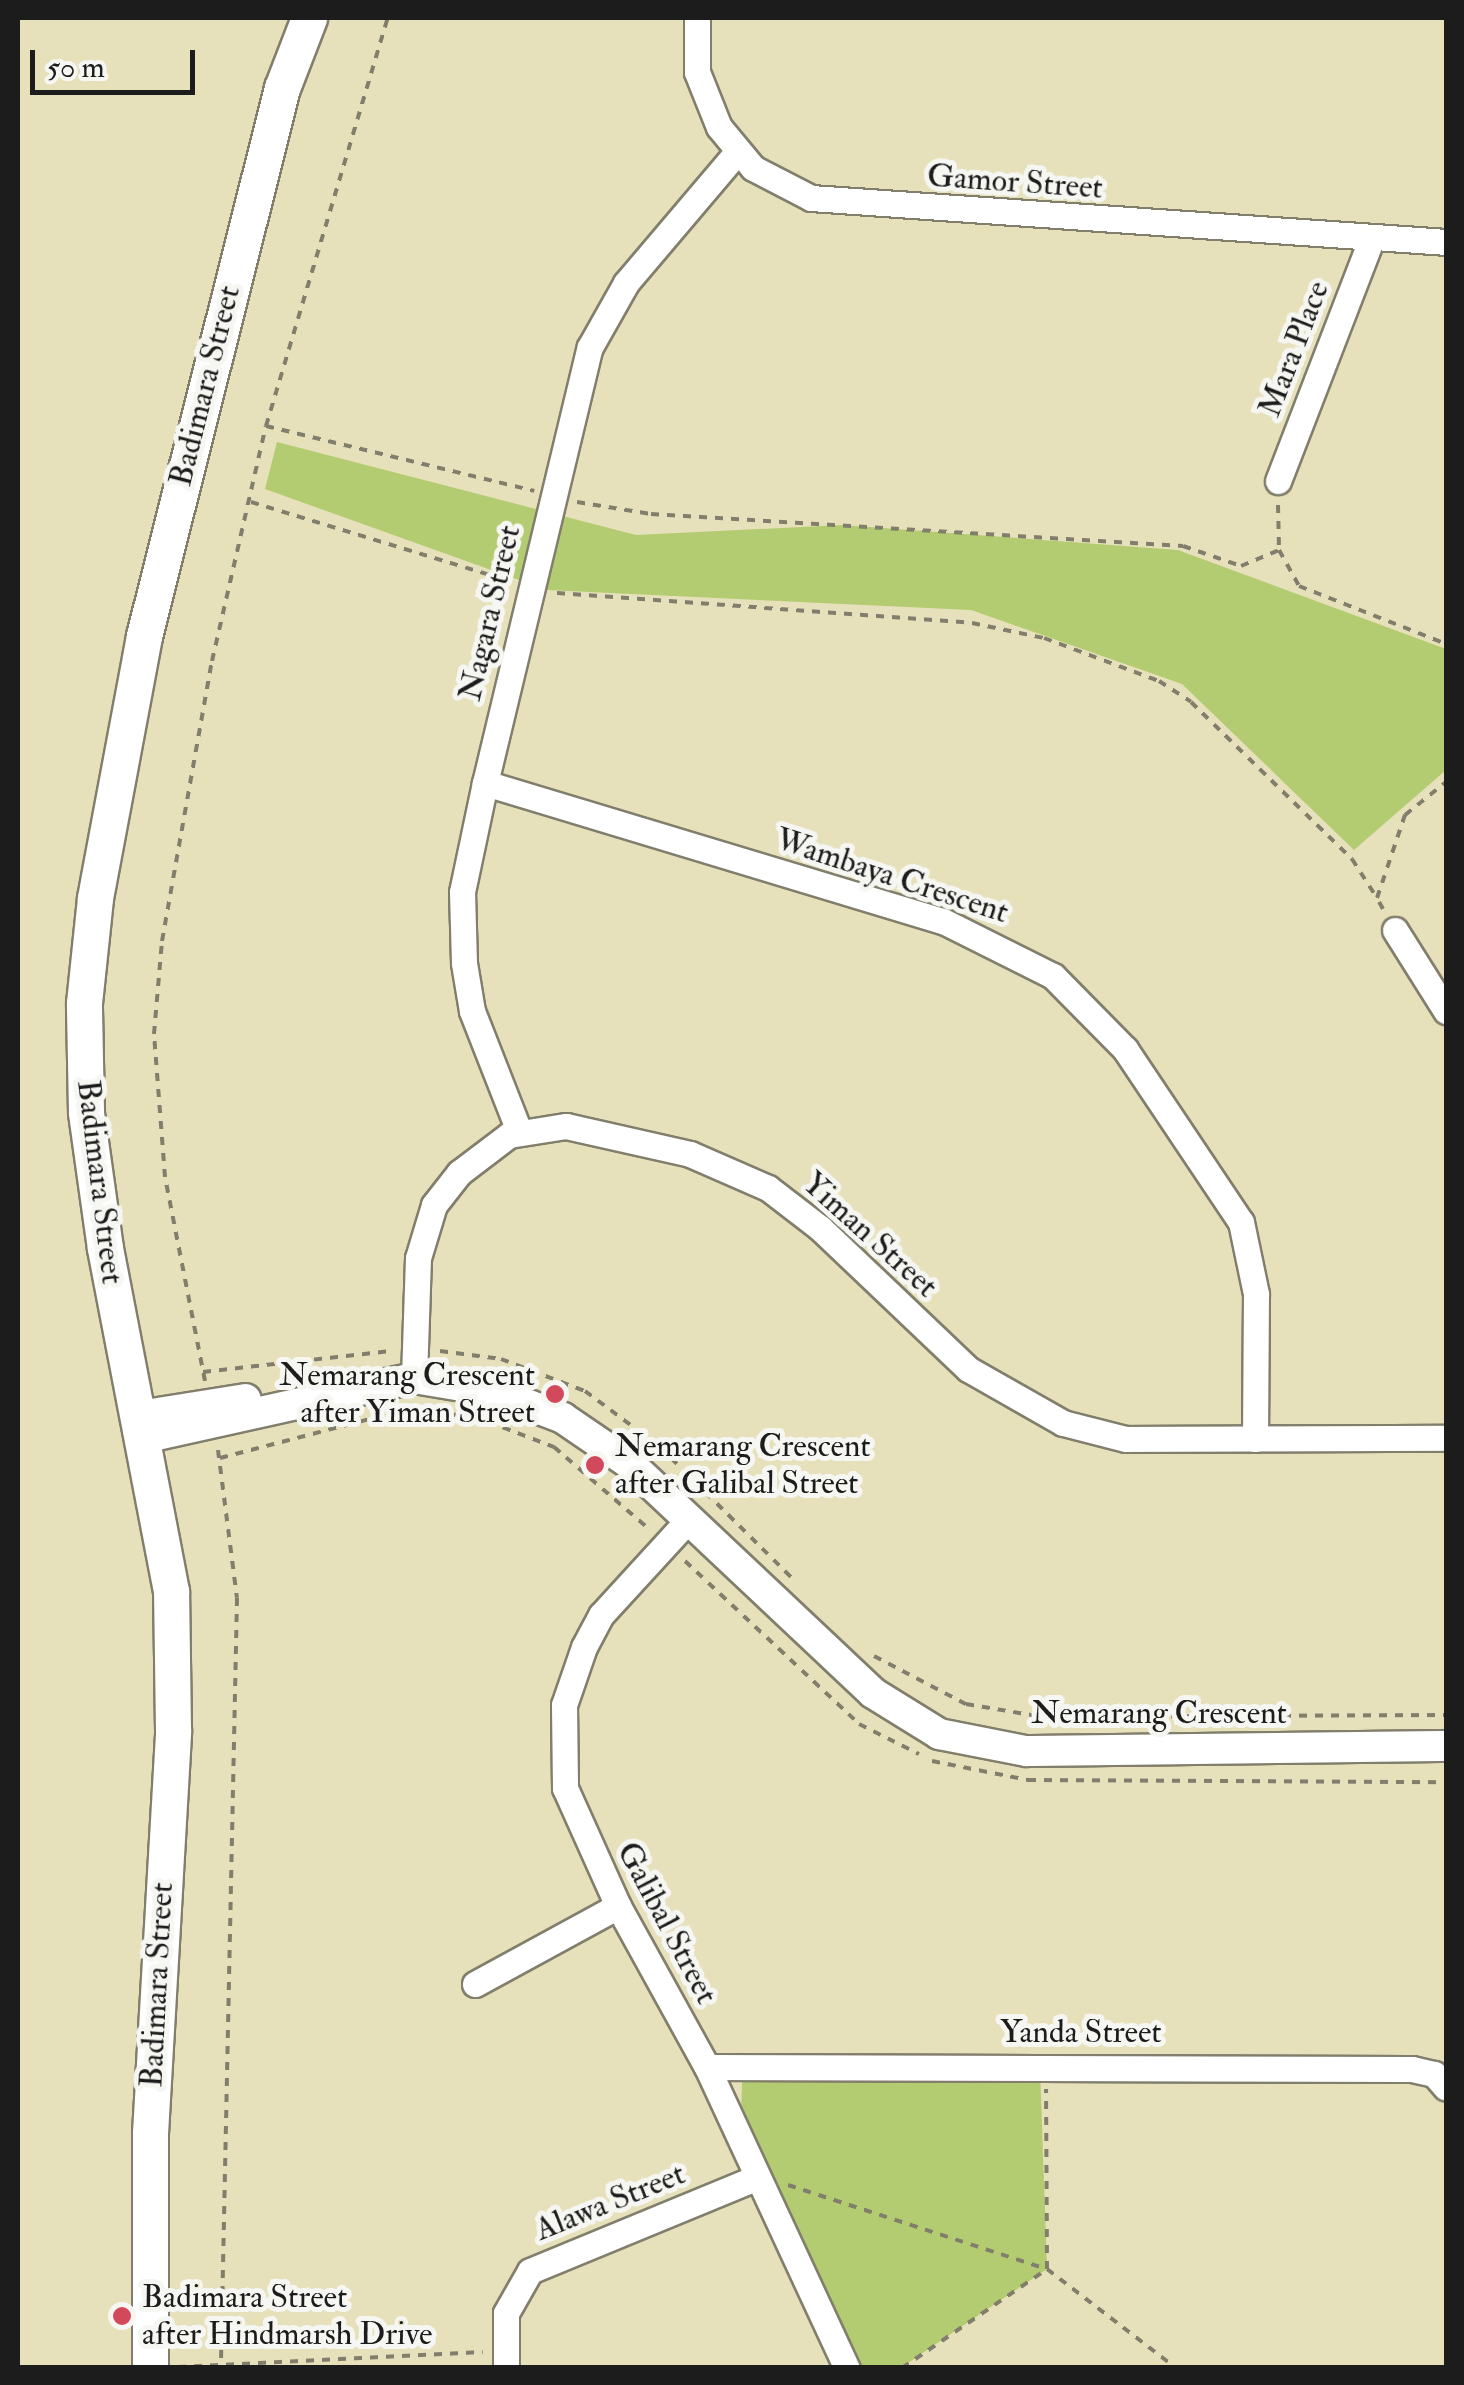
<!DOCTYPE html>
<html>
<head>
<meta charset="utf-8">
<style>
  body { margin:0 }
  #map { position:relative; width:1464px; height:2385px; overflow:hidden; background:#e6e0bb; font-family:"IM FELL Double Pica",serif }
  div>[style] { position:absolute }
  .green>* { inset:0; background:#b4cc71 }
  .path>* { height:4px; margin-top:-2px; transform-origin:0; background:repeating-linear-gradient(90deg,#817e6c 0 8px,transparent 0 16px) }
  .roads { filter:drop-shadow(2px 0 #817e6c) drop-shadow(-2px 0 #817e6c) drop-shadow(0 2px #817e6c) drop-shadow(0 -2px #817e6c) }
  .minor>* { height:25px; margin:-12.5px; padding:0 12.5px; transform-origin:12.5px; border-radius:12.5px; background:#fff }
  .tertiary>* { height:30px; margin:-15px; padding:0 15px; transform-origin:15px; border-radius:15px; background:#fff }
  .secondary>* { height:35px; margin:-17.5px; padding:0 17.5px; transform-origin:17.5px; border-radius:17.5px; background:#fff }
  .dots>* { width:28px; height:28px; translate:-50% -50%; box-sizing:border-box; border:5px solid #f6f6f2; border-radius:50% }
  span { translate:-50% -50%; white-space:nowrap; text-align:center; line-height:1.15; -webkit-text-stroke:10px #f6f6f2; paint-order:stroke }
  .street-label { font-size:32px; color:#1c1c1c }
  .poi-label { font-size:32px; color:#1c1c1c }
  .right { translate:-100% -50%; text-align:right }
  .left { translate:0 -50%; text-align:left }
  .frame { position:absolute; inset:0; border:20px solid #1c1c1c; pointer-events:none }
  .scale { position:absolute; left:30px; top:50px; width:165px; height:45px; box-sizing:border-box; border:5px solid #1c1c1c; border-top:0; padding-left:12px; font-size:30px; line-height:35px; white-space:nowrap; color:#1c1c1c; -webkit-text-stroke:8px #f6f6f2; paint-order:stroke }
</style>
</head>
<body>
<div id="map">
  <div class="green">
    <div style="clip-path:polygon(277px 442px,636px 535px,842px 525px,1178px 550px,1446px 649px,1446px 770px,1354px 850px,1182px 684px,971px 610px,547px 590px,265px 489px)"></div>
    <div style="clip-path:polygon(1040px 2068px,1047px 2269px,902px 2367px,849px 2367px,741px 2113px,742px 2083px,759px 2071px)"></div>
  </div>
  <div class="path">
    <div style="left:266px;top:426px;width:276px;rotate:13.6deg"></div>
    <div style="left:251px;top:502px;width:270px;rotate:17deg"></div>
    <div style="left:577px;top:502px;width:75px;rotate:9.2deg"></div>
    <div style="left:651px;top:514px;width:533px;rotate:3.44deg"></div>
    <div style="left:1183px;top:546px;width:61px;rotate:19deg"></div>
    <div style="left:1241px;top:566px;width:41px;rotate:-22.8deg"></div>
    <div style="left:1279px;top:550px;width:41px;rotate:60.9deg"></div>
    <div style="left:1299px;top:586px;width:158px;rotate:21.5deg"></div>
    <div style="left:1278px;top:505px;width:45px;rotate:88.7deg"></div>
    <div style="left:557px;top:593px;width:416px;rotate:4.1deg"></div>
    <div style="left:972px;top:623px;width:74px;rotate:11.8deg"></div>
    <div style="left:1044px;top:638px;width:123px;rotate:20.5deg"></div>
    <div style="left:1159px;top:681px;width:38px;rotate:33deg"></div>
    <div style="left:1191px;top:702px;width:225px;rotate:44.3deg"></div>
    <div style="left:1352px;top:859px;width:46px;rotate:57.3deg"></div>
    <div style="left:1383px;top:909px;width:13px;rotate:-119deg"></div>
    <div style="left:1377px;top:898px;width:88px;rotate:-71.4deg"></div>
    <div style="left:1405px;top:815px;width:53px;rotate:-38.8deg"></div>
    <div style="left:440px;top:1351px;width:62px;rotate:7.5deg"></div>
    <div style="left:501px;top:1359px;width:90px;rotate:20.9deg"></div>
    <div style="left:585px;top:1391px;width:94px;rotate:36.7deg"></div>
    <div style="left:660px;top:1447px;width:185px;rotate:44.8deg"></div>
    <div style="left:203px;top:1372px;width:189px;rotate:-6.4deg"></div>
    <div style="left:205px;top:1381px;width:208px;rotate:-101.1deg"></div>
    <div style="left:165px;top:1177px;width:143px;rotate:-94.4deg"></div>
    <div style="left:154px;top:1034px;width:93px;rotate:-85.1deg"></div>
    <div style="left:162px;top:941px;width:284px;rotate:-79.9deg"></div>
    <div style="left:212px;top:661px;width:241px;rotate:-77.1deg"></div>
    <div style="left:266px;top:426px;width:426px;rotate:-73.4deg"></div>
    <div style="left:218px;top:1450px;width:149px;rotate:82.7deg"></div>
    <div style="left:237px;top:1598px;width:766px;rotate:91.2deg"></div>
    <div style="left:220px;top:1458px;width:187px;rotate:-14.6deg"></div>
    <div style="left:401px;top:1411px;width:72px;rotate:4deg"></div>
    <div style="left:473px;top:1416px;width:87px;rotate:20.9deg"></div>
    <div style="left:554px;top:1447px;width:124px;rotate:40.8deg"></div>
    <div style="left:685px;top:1561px;width:238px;rotate:43.1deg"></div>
    <div style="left:859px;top:1724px;width:67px;rotate:26.6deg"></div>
    <div style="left:874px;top:1656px;width:104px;rotate:27.6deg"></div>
    <div style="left:966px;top:1704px;width:78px;rotate:9.6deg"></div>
    <div style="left:1043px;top:1717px;width:403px;rotate:-0.3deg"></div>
    <div style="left:932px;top:1761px;width:98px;rotate:11.2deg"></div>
    <div style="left:1028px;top:1780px;width:418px;rotate:0.3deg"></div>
    <div style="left:788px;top:2185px;width:272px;rotate:18deg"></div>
    <div style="left:1047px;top:2269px;width:163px;rotate:37.5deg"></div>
    <div style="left:178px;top:2367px;width:305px;rotate:-2.8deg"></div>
    <div style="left:902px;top:2368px;width:176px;rotate:-34.3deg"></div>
    <div style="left:1047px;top:2269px;width:180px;rotate:-90.3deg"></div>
  </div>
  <div class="roads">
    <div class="minor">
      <div style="left:697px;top:18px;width:54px;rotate:90deg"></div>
      <div style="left:697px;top:72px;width:59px;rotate:68.2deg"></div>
      <div style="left:719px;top:127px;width:53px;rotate:50.3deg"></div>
      <div style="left:753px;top:168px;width:65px;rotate:27.3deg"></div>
      <div style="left:811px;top:198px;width:637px;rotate:3.96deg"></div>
      <div style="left:1278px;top:481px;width:258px;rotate:-68.9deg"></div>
      <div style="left:485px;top:783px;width:478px;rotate:16.8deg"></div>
      <div style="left:943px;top:921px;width:123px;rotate:26.6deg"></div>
      <div style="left:1053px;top:976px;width:103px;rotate:45.4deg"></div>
      <div style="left:1125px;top:1049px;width:208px;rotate:56.2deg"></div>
      <div style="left:1241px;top:1222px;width:74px;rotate:78.2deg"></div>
      <div style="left:1256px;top:1294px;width:145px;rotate:90.4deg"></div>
      <div style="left:1395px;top:930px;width:96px;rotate:57.8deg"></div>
      <div style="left:519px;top:1131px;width:129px;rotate:-111.4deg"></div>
      <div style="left:472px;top:1011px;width:49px;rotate:-99.5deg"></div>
      <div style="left:464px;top:963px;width:71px;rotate:-91.6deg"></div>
      <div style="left:462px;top:892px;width:111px;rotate:-78.1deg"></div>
      <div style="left:485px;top:783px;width:448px;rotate:-76.5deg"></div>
      <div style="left:590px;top:347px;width:73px;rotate:-60.6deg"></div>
      <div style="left:626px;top:283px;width:172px;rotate:-49.7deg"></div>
      <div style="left:414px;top:1378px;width:120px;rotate:-88.1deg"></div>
      <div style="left:418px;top:1258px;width:55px;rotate:-73.2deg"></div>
      <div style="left:434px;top:1205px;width:41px;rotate:-52deg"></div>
      <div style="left:459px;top:1173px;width:63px;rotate:-37.2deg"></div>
      <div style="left:509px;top:1135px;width:58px;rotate:-9deg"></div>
      <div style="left:566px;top:1126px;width:127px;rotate:12.7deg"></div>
      <div style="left:690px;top:1154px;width:85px;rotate:23.6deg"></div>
      <div style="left:768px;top:1188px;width:66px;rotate:37.6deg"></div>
      <div style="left:820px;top:1228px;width:204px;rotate:43.6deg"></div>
      <div style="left:968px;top:1369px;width:109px;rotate:29.6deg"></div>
      <div style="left:1063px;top:1423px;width:65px;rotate:14.3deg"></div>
      <div style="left:1126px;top:1439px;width:320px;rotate:-0.2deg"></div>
      <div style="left:689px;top:1519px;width:130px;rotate:132.5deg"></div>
      <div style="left:601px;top:1615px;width:36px;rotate:118deg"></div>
      <div style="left:584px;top:1647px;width:61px;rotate:109deg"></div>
      <div style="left:564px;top:1705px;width:83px;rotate:89.3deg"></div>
      <div style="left:565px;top:1788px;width:129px;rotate:65.8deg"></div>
      <div style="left:618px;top:1906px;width:184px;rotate:61.1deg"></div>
      <div style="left:707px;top:2067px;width:332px;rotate:65.1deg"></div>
      <div style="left:475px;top:1984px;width:163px;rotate:-28.6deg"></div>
      <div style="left:707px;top:2067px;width:705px;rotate:0.16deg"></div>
      <div style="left:1412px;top:2069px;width:23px;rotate:13deg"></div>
      <div style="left:1434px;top:2074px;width:18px;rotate:49deg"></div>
      <div style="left:506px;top:2368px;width:55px;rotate:-90deg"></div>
      <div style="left:506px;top:2313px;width:48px;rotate:-60.3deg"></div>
      <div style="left:530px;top:2271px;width:244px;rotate:-22.4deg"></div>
    </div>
    <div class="tertiary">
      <div style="left:139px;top:1416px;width:108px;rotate:-9deg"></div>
      <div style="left:143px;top:1438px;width:278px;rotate:-12.5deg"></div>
      <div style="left:414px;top:1378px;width:79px;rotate:9.5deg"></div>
      <div style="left:492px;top:1391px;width:76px;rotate:20.8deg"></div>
      <div style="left:563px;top:1418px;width:80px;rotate:34.3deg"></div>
      <div style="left:629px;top:1463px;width:335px;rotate:43.3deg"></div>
      <div style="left:873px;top:1693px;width:78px;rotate:31.8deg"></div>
      <div style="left:939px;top:1734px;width:89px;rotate:11.1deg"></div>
      <div style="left:1026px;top:1751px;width:420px;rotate:-0.7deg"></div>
    </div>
    <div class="secondary">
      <div style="left:150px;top:2368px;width:235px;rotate:-90deg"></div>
      <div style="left:150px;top:2133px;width:404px;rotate:-86.7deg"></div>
      <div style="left:173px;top:1730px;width:139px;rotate:-90.8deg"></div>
      <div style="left:171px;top:1591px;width:349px;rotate:-100.9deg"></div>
      <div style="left:105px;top:1248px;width:137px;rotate:-98deg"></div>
      <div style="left:86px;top:1112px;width:109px;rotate:-91.1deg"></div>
      <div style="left:84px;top:1003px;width:106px;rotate:-84deg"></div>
      <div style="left:95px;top:898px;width:267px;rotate:-79.4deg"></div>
      <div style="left:144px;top:636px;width:565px;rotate:-75.87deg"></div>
      <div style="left:282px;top:88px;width:75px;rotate:-68.9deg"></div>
    </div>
  </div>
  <div class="dots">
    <div style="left:555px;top:1394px;background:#d1495b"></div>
    <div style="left:595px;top:1465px;background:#d1495b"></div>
    <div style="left:122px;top:2316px;background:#d1495b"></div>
  </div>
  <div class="street-label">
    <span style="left:1015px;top:182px;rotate:4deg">Gamor Street</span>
    <span style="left:1294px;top:349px;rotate:-69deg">Mara Place</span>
    <span style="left:205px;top:386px;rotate:-76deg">Badimara Street</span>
    <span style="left:490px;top:613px;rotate:-77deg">Nagara Street</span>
    <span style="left:892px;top:876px;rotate:18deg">Wambaya Crescent</span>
    <span style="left:100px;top:1182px;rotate:83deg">Badimara Street</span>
    <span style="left:870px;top:1235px;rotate:42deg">Yiman Street</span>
    <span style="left:1159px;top:1713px">Nemarang Crescent</span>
    <span style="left:667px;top:1923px;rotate:62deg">Galibal Street</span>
    <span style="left:157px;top:1985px;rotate:-87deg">Badimara Street</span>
    <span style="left:1081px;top:2032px">Yanda Street</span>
    <span style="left:610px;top:2202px;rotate:-22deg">Alawa Street</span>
  </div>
  <div class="poi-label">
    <span class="right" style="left:535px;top:1394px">Nemarang Crescent<br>after Yiman Street</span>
    <span class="left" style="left:615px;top:1465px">Nemarang Crescent<br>after Galibal Street</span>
    <span class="left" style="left:142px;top:2316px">Badimara Street<br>after Hindmarsh Drive</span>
  </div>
  <div class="frame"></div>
  <div class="scale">50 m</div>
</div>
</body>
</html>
